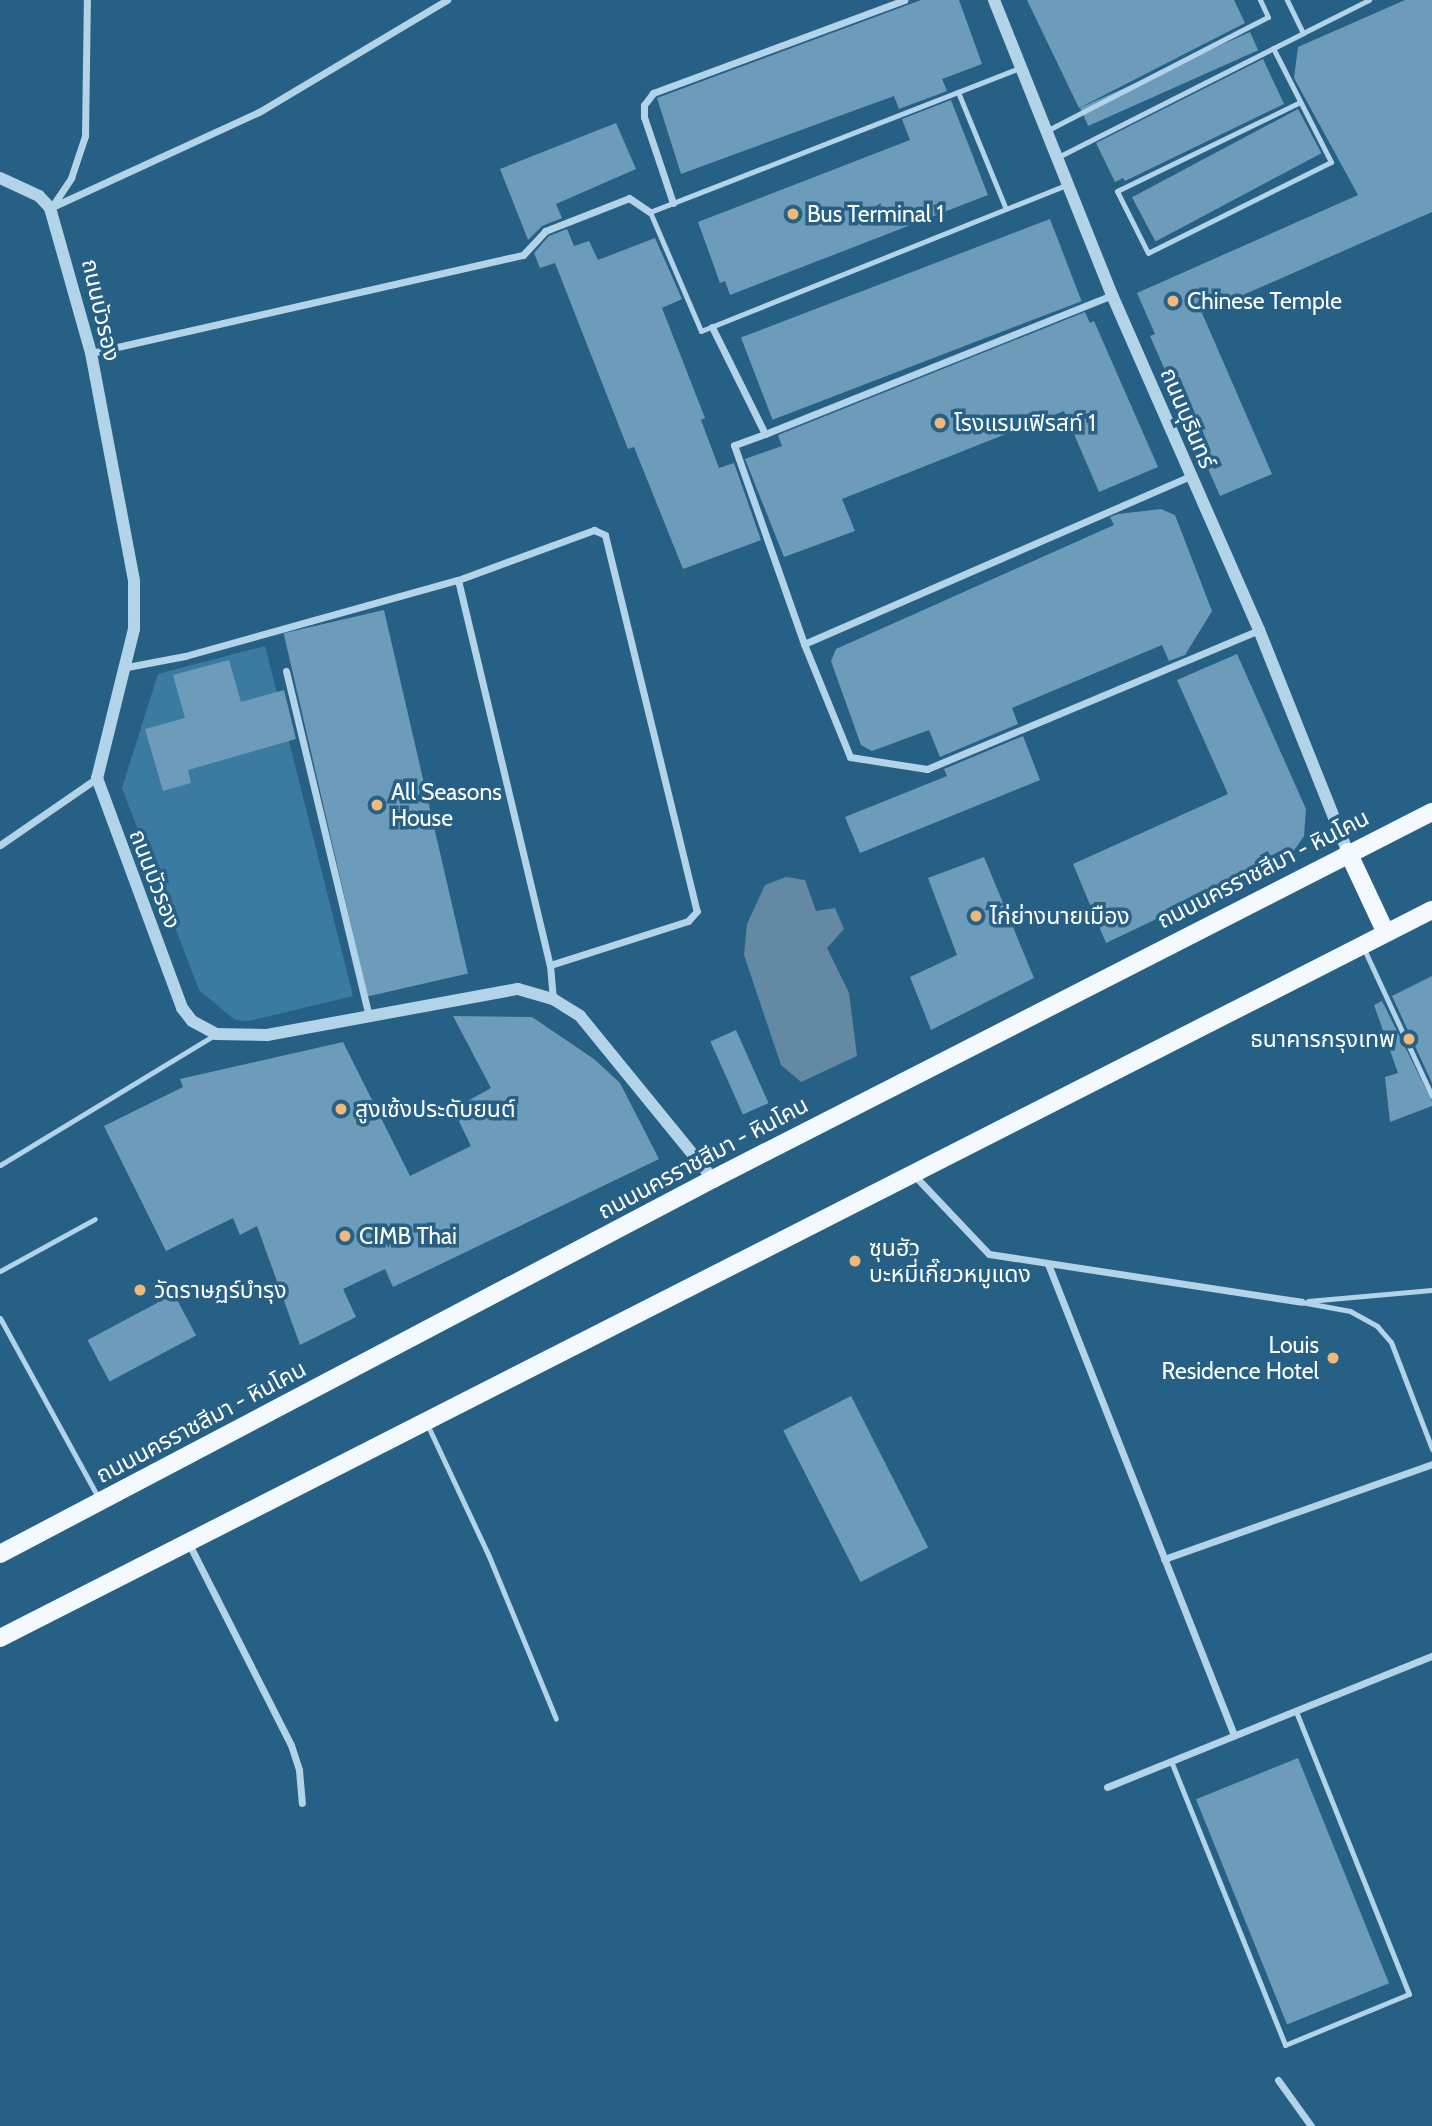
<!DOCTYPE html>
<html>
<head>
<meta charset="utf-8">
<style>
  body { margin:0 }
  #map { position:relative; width:1432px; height:2126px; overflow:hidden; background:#276085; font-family:Cabin,"Noto Sans Thai",sans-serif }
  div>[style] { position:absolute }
  .green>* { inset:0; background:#3c7ba1 }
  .water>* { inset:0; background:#648aa3 }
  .building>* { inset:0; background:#6c9cb9; transform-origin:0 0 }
  .service>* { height:5px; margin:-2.5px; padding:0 2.5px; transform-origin:2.5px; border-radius:2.5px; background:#b2d3e8 }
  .minor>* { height:7px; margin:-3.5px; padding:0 3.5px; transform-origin:3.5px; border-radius:3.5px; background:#b2d3e8 }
  .tertiary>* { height:12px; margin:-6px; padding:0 6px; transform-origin:6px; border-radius:6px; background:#b2d3e8 }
  .primary>* { height:18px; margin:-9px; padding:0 9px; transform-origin:9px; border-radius:9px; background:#f3f9fe }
  .dots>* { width:19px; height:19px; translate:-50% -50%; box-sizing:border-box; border:4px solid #276085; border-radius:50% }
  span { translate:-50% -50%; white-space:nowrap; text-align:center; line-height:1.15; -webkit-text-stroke:7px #276085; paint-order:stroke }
  .poi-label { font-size:23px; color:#fff }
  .left { translate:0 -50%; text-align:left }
  .right { translate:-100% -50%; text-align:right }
  .street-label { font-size:23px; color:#fff }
</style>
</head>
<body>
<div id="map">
  <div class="green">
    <div style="clip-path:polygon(265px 646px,353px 996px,249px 1021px,235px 1020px,199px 990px,122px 788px,158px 674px)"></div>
  </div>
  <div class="water">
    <div style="clip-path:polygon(786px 877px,805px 880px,816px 911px,835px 908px,844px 929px,827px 948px,849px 993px,857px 1056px,801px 1082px,781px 1065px,744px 955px,747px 924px,765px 885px)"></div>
  </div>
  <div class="building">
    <div style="clip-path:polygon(921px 0,959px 0,982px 64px,942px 79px,947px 91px,899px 109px,894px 96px,681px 174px,657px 98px)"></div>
    <div style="clip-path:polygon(1027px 0,1234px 0,1245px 23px,1079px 108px)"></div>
    <div style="clip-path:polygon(1405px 0,1432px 0,1432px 212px,1202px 313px,1272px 474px,1220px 496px,1150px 336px,1155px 334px,1137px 293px,1358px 195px,1294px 78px,1298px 47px)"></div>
    <div style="left:1250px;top:32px;width:20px;height:186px;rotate:66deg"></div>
    <div style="clip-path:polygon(1263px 59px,1284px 104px,1125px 181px,1123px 178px,1115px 182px,1096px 143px)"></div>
    <div style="clip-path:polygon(951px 100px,988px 195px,730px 295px,725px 281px,720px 283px,698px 222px,910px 140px,902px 119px)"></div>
    <div style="left:1298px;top:109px;width:50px;height:188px;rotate:62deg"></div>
    <div style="clip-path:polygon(616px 123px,636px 169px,556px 204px,562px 218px,542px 226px,528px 240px,500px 169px)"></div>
    <div style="left:1050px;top:219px;width:88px;height:331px;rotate:69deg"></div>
    <div style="clip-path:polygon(567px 229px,574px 246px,589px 241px,598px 260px,655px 238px,682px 299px,662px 308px,705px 418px,701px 420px,719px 468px,734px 463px,761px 540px,683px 569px,634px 447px,628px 449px,555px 263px,540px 268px,534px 253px,549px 236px)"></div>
    <div style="clip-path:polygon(1085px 312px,1090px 323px,1094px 321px,1158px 467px,1099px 492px,1064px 411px,842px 499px,855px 531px,784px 557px,745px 459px,782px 446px,778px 435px)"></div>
    <div style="clip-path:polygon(1161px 509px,1175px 515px,1212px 611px,1185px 655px,1169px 661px,1162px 645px,1012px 708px,1018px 724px,940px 757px,929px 730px,872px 751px,861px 745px,831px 661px,836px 649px,1114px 525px,1110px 517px,1118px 514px)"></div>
    <div style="left:384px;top:610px;width:373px;height:103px;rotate:77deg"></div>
    <div style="clip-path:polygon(1237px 654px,1306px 809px,1304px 836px,1291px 855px,1106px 943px,1073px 864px,1228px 794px,1177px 680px)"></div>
    <div style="clip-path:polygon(229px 660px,241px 702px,284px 690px,296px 739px,188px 770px,191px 783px,163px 791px,145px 729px,185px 718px,173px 675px)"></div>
    <div style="clip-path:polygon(1023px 736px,1040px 780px,860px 853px,845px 817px,947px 776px,944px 769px)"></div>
    <div style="clip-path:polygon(984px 857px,1034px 978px,931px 1030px,910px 977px,957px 955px,928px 878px)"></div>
    <div style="clip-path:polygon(1432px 976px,1432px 1083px,1392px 996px)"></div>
    <div style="clip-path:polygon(1382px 1001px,1432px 1101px,1432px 1106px,1390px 1122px,1385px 1077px,1398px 1073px,1374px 1005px)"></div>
    <div style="clip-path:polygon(453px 1016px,532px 1017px,594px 1059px,620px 1083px,659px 1159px,393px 1287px,385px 1269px,343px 1289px,356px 1317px,300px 1345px,257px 1226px,240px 1235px,233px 1218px,166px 1251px,104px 1126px,183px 1087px,180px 1079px,343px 1042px,410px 1176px,471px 1146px,453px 1109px,491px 1088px)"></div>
    <div style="left:736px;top:1030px;width:80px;height:28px;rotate:66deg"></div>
    <div style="left:174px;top:1294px;width:47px;height:98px;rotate:62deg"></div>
    <div style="left:851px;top:1396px;width:170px;height:76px;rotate:63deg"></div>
    <div style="left:1298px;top:1758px;width:243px;height:110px;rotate:68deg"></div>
  </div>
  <div class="service">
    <div style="left:1303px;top:33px;width:74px;rotate:-26.6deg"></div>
    <div style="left:1273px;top:48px;width:128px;rotate:63deg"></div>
    <div style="left:1331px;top:162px;width:204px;rotate:153.6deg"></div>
    <div style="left:1148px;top:253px;width:69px;rotate:-116.6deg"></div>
    <div style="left:1117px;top:191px;width:203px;rotate:-25.9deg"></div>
    <div style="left:1022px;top:67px;width:399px;rotate:158.7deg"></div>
    <div style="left:650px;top:212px;width:129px;rotate:66.8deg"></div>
    <div style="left:701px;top:331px;width:395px;rotate:-21.8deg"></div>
    <div style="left:958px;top:92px;width:126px;rotate:67.7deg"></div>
    <div style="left:1048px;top:130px;width:247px;rotate:-27.2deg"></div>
    <div style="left:1268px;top:17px;width:19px;rotate:-115deg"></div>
    <div style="left:1058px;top:157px;width:275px;rotate:-26.8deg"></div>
    <div style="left:1303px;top:33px;width:37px;rotate:-116deg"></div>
    <div style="left:1364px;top:949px;width:162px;rotate:65.2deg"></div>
    <div style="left:0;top:1165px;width:253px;rotate:-31.2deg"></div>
    <div style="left:0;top:1271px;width:108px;rotate:-28.7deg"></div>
    <div style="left:1308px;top:1301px;width:124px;rotate:-5.1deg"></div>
    <div style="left:1301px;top:1302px;width:50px;rotate:10.4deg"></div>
    <div style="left:1350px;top:1311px;width:31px;rotate:29deg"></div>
    <div style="left:1377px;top:1326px;width:21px;rotate:49deg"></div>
    <div style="left:1391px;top:1342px;width:115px;rotate:69deg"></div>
    <div style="left:0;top:1318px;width:204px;rotate:61.3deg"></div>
    <div style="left:427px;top:1424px;width:144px;rotate:64.9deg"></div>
    <div style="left:488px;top:1554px;width:178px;rotate:67.6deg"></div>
    <div style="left:1171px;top:1761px;width:306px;rotate:68.1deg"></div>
    <div style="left:1285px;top:2045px;width:134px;rotate:-22.4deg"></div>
    <div style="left:1409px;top:1994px;width:304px;rotate:-111.8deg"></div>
  </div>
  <div class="minor">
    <div style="left:673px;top:203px;width:91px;rotate:-108.6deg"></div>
    <div style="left:644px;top:117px;width:12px;rotate:-90deg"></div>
    <div style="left:644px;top:105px;width:15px;rotate:-53deg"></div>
    <div style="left:653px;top:93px;width:268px;rotate:-20.3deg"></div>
    <div style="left:50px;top:208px;width:230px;rotate:-24.7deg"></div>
    <div style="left:259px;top:112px;width:219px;rotate:-30.8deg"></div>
    <div style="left:51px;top:208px;width:36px;rotate:-56deg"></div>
    <div style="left:71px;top:178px;width:44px;rotate:-71.6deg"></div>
    <div style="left:85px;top:136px;width:136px;rotate:-89.2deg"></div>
    <div style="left:712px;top:327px;width:119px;rotate:63.6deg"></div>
    <div style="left:765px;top:434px;width:33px;rotate:160deg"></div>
    <div style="left:734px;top:445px;width:211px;rotate:70.6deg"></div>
    <div style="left:804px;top:644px;width:122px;rotate:67.8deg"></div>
    <div style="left:850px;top:757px;width:78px;rotate:8.9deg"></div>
    <div style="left:927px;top:769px;width:360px;rotate:-22.7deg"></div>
    <div style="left:91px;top:353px;width:443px;rotate:-12.8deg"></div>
    <div style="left:523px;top:255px;width:33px;rotate:-47deg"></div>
    <div style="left:545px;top:231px;width:90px;rotate:-21.4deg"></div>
    <div style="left:629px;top:198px;width:25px;rotate:34deg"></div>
    <div style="left:765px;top:434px;width:374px;rotate:-21.8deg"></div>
    <div style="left:458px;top:580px;width:396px;rotate:76.6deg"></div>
    <div style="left:550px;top:965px;width:34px;rotate:85deg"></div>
    <div style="left:804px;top:644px;width:421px;rotate:-23.5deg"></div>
    <div style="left:127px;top:667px;width:59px;rotate:-10.7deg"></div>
    <div style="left:185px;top:656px;width:283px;rotate:-15.6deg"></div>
    <div style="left:458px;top:580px;width:145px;rotate:-20.2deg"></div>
    <div style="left:594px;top:530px;width:12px;rotate:24deg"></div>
    <div style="left:605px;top:535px;width:387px;rotate:76.3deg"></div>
    <div style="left:697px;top:911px;width:13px;rotate:132deg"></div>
    <div style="left:688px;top:921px;width:145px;rotate:162.3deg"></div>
    <div style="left:286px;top:671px;width:355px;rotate:76.5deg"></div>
    <div style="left:0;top:845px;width:118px;rotate:-34.6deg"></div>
    <div style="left:913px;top:1174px;width:110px;rotate:46.5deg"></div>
    <div style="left:989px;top:1254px;width:316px;rotate:8.7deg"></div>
    <div style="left:1048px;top:1264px;width:506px;rotate:68.45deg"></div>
    <div style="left:189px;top:1544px;width:225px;rotate:63.1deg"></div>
    <div style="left:291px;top:1745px;width:26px;rotate:72deg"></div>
    <div style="left:299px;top:1770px;width:33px;rotate:85deg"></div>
    <div style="left:1164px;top:1559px;width:284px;rotate:-19.5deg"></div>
    <div style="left:1107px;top:1787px;width:350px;rotate:-22deg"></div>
    <div style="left:1278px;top:2080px;width:57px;rotate:54.3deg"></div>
  </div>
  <div class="tertiary">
    <div style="left:994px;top:0;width:318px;rotate:68.2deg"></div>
    <div style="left:1112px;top:295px;width:366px;rotate:66.3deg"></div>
    <div style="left:1259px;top:630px;width:239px;rotate:68.2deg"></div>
    <div style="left:0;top:178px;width:43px;rotate:24.8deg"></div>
    <div style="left:39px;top:196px;width:16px;rotate:47deg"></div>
    <div style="left:50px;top:208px;width:151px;rotate:74.2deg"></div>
    <div style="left:91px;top:353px;width:232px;rotate:79.3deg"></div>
    <div style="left:134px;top:581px;width:48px;rotate:90deg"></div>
    <div style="left:134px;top:629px;width:154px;rotate:103.9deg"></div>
    <div style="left:97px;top:778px;width:245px;rotate:69.7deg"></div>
    <div style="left:182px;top:1008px;width:16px;rotate:52deg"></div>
    <div style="left:192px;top:1021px;width:27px;rotate:28deg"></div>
    <div style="left:216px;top:1034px;width:51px;rotate:1.1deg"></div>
    <div style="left:267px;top:1035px;width:255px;rotate:-10.4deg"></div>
    <div style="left:518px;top:989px;width:36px;rotate:16deg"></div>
    <div style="left:553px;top:999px;width:32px;rotate:32deg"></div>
    <div style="left:580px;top:1016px;width:210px;rotate:50.8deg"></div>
  </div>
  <div class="primary">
    <div style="left:1348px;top:852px;width:89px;rotate:64.9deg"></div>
    <div style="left:0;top:1554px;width:806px;rotate:-27.74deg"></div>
    <div style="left:713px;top:1179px;width:807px;rotate:-27.04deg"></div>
    <div style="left:0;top:1638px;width:1606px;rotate:-26.95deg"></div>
  </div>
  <div class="dots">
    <div style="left:793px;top:214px;background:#f0b977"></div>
    <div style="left:1173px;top:301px;background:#f0b977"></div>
    <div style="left:940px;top:423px;background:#f0b977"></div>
    <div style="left:377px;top:805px;background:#f0b977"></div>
    <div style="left:976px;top:916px;background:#f0b977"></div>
    <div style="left:1409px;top:1039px;background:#f0b977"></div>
    <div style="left:341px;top:1109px;background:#f0b977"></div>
    <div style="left:345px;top:1236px;background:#f0b977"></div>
    <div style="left:855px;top:1261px;background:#f0b977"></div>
    <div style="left:140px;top:1290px;background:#f0b977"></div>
    <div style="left:1333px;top:1358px;background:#f0b977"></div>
  </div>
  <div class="poi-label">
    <span class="left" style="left:807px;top:214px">Bus Terminal 1</span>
    <span class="left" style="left:1187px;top:301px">Chinese Temple</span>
    <span class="left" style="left:954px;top:423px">โรงแรมเฟิรสท์ 1</span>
    <span class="left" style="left:391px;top:805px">All Seasons<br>House</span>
    <span class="left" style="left:990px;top:916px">ไก่ย่างนายเมือง</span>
    <span class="right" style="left:1395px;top:1039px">ธนาคารกรุงเทพ</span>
    <span class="left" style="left:355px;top:1109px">สูงเซ้งประดับยนต์</span>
    <span class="left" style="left:359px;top:1236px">CIMB Thai</span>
    <span class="left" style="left:869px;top:1261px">ซุนฮัว<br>บะหมี่เกี๊ยวหมูแดง</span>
    <span class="left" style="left:154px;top:1290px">วัดราษฏร์บำรุง</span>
    <span class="right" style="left:1319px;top:1358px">Louis<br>Residence Hotel</span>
  </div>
  <div class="street-label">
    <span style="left:101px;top:310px;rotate:77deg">ถนนบัวรอง</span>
    <span style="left:1188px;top:418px;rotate:67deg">ถนนบุรินทร์</span>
    <span style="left:1263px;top:869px;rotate:-27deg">ถนนนครราชสีมา - หินโคน</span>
    <span style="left:155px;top:879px;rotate:69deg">ถนนบัวรอง</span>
    <span style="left:703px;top:1158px;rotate:-28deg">ถนนนครราชสีมา - หินโคน</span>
    <span style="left:201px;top:1422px;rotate:-28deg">ถนนนครราชสีมา - หินโคน</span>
  </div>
</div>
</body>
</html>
